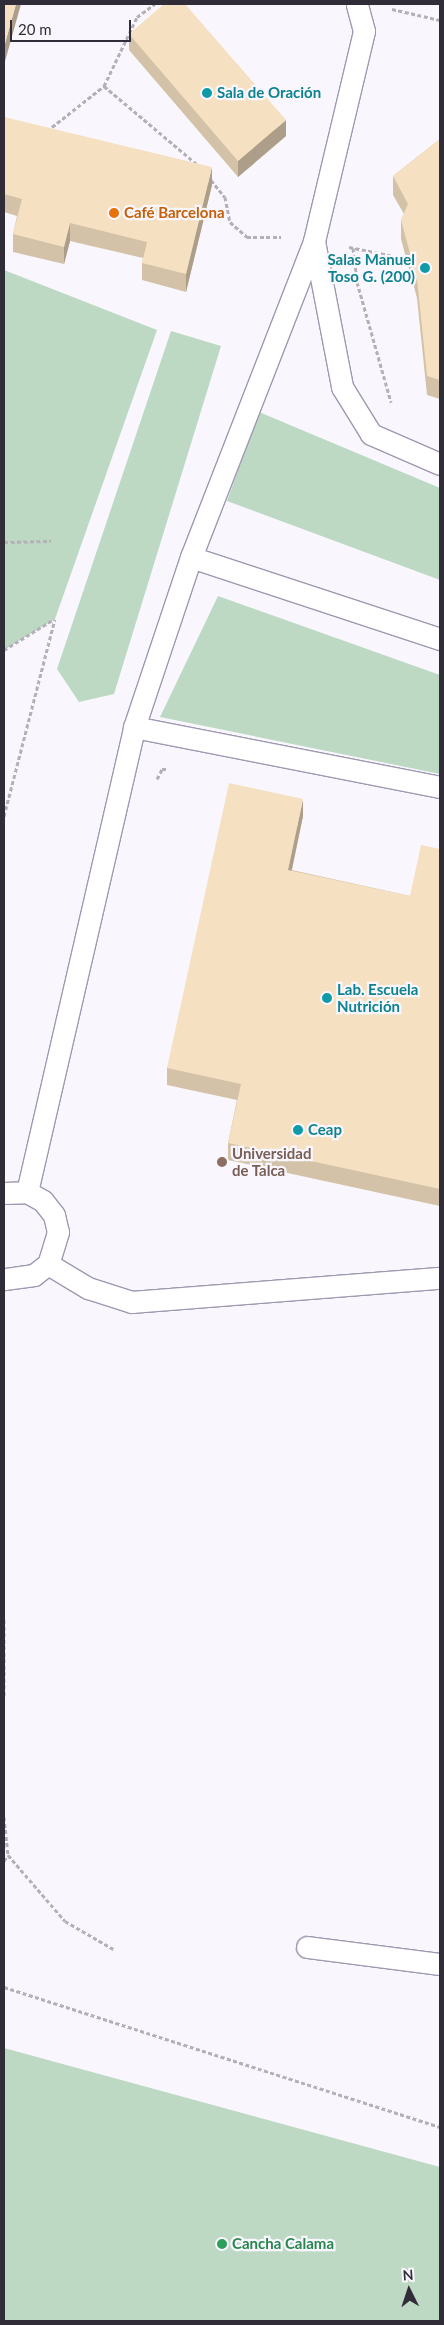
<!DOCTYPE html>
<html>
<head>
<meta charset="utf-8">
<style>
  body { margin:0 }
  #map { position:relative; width:444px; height:2325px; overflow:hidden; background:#f9f7fd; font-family:Lato,sans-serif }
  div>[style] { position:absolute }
  .green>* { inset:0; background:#bdd9c4 }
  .path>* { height:3px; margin-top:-1.5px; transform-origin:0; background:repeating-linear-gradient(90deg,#b3b0b8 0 4px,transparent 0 6.5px) }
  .roads { filter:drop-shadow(1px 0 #9f98b1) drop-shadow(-1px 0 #9f98b1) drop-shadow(0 1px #9f98b1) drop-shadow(0 -1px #9f98b1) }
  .service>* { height:21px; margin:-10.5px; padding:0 10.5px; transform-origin:10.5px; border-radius:10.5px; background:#fff }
  .wall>* { inset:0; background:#d3c2a7 }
  .shaded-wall>* { inset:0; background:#ac9e88 }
  .building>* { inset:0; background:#f5e1c2 }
  .dots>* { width:14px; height:14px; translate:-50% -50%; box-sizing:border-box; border:2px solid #f9f7fd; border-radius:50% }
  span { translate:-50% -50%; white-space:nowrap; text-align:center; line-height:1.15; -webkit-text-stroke:4.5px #f9f7fd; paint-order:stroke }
  .culture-label { font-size:15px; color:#0d838f; font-weight:700 }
  .left { translate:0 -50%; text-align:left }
  .right { translate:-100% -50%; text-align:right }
  .food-label { font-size:15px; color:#c56008; font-weight:700 }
  .education-label { font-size:15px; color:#785e54; font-weight:700 }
  .leisure-label { font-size:15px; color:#27864d; font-weight:700 }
  .frame { position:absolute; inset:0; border:5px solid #312d38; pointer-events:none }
  .north { position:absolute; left:384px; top:2265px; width:50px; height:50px; -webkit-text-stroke:4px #f9f7fd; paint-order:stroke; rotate:356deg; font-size:14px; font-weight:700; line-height:20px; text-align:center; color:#312d38 }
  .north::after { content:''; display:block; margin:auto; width:18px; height:22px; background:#312d38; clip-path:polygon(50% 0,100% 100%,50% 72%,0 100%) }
  .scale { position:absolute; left:10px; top:20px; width:121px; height:22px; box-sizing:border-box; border:2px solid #312d38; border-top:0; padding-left:6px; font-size:15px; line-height:18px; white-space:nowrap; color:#312d38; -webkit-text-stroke:4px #f9f7fd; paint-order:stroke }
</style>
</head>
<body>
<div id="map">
  <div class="green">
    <div style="clip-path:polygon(4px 270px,157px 330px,55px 619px,4px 650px)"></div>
    <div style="clip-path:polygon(171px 331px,221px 346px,114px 694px,79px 702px,57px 669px)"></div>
    <div style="clip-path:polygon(259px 412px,440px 488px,440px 580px,227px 501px)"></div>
    <div style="clip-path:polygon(218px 596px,440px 675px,440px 774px,160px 717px)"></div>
    <div style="clip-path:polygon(4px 2048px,440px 2167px,440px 2321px,4px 2321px)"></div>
  </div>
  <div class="path">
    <div style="left:392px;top:9px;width:49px;rotate:12.9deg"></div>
    <div style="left:104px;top:86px;width:124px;rotate:40.1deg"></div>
    <div style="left:47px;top:131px;width:73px;rotate:-38.3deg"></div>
    <div style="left:104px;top:86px;width:76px;rotate:-64.4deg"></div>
    <div style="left:137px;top:17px;width:22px;rotate:-36deg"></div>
    <div style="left:211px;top:180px;width:22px;rotate:51deg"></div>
    <div style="left:225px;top:197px;width:25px;rotate:79deg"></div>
    <div style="left:230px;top:222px;width:23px;rotate:41deg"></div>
    <div style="left:247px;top:237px;width:34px"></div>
    <div style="left:349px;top:247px;width:61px;rotate:11.3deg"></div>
    <div style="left:353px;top:248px;width:34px;rotate:83deg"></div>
    <div style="left:357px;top:282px;width:125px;rotate:74.2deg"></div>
    <div style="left:4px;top:542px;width:47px;rotate:-1.2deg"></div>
    <div style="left:4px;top:650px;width:59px;rotate:-31.8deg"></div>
    <div style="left:157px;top:779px;width:11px;rotate:-63deg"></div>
    <div style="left:162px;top:769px;width:7px"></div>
    <div style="left:4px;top:816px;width:203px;rotate:-75.5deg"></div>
    <div style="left:4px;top:1620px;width:76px;rotate:90deg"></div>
    <div style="left:4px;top:1817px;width:38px;rotate:84deg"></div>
    <div style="left:8px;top:1855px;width:87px;rotate:49.2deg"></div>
    <div style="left:65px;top:1921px;width:58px;rotate:30.1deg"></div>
    <div style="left:4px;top:1861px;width:7px;rotate:-56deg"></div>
    <div style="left:4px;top:1987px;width:458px;rotate:17.8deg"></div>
  </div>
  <div class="roads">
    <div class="service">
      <div style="left:314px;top:241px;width:149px;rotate:79.1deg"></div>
      <div style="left:342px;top:387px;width:55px;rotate:58.3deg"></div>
      <div style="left:371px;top:434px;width:75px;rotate:23.5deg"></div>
      <div style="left:191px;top:557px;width:339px;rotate:-68.7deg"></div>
      <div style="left:314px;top:241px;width:216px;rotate:-76.6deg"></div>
      <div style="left:364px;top:31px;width:28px;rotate:-105deg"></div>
      <div style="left:440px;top:639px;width:262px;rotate:-161.8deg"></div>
      <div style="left:191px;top:557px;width:179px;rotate:108.5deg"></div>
      <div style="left:134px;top:727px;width:312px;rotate:11.1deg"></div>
      <div style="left:27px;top:1192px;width:477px;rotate:-77deg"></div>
      <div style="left:4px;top:1193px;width:23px;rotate:-2deg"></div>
      <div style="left:27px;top:1192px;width:18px;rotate:29deg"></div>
      <div style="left:43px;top:1201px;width:18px;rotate:52deg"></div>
      <div style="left:54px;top:1215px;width:17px;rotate:77deg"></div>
      <div style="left:58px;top:1232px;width:34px;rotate:107deg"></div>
      <div style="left:48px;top:1264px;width:18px;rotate:142deg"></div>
      <div style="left:34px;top:1275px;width:30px;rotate:172deg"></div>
      <div style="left:48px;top:1264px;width:47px;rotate:31deg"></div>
      <div style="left:88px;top:1288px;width:46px;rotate:17.7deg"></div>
      <div style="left:132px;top:1302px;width:309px;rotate:-4.5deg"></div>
      <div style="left:307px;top:1947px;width:134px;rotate:7.3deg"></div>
    </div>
  </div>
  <div class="wall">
    <div style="clip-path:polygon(129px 34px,286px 136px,238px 177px,129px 50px)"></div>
    <div style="clip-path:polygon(4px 117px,212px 185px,186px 292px,142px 280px,142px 263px,143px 258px,70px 241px,64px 264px,13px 252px,13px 234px,17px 216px,4px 212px)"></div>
    <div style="clip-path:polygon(440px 139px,440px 399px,427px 395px,417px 298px,401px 239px,401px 220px,404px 214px,393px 195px,393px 176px)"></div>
    <div style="clip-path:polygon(303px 816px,292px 870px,410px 896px,440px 849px,440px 1206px,228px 1160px,228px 1143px,237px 1100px,167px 1085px,167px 1068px)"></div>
  </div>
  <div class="shaded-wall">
    <div style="clip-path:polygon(16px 4px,21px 4px,4px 65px,4px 47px)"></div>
    <div style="clip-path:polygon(286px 120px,286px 136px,238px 177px,238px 161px)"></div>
    <div style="clip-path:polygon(212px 167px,212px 185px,186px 292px,186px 274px)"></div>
    <div style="clip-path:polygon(70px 223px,70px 241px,64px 264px,64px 247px)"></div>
    <div style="clip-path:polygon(303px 799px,303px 816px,288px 887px,288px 870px)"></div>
  </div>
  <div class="building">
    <div style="clip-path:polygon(4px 4px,16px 4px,4px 47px)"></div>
    <div style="clip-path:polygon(164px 4px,185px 4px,286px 120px,238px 161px,129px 34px)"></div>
    <div style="clip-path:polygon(4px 117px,212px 167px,186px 274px,142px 263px,147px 242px,70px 223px,64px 247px,13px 234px,22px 199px,4px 194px)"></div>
    <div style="clip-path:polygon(440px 139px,440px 380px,427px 376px,417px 279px,401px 220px,408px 204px,393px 176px)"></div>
    <div style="clip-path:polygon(229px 783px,303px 799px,288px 870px,410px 896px,421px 845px,440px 849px,440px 1189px,228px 1143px,241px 1084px,167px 1068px)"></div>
  </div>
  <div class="dots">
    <div style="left:207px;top:93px;background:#0f9aa8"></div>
    <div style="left:114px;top:213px;background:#e8710a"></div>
    <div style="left:425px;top:268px;background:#0f9aa8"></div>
    <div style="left:327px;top:998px;background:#0f9aa8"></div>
    <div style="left:298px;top:1130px;background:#0f9aa8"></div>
    <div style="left:222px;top:1162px;background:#8d6e63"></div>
    <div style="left:222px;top:2244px;background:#2e9e5b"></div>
  </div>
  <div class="culture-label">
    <span class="left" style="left:217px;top:93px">Sala de Oración</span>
    <span class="right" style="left:415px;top:268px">Salas Manuel<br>Toso G. (200)</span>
    <span class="left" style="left:337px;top:998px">Lab. Escuela<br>Nutrición</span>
    <span class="left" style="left:308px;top:1130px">Ceap</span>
  </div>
  <div class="food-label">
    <span class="left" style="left:124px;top:213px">Café Barcelona</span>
  </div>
  <div class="education-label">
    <span class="left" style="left:232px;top:1162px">Universidad<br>de Talca</span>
  </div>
  <div class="leisure-label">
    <span class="left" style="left:232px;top:2244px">Cancha Calama</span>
  </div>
  <div class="frame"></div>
  <div class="north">N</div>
  <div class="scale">20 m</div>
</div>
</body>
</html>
